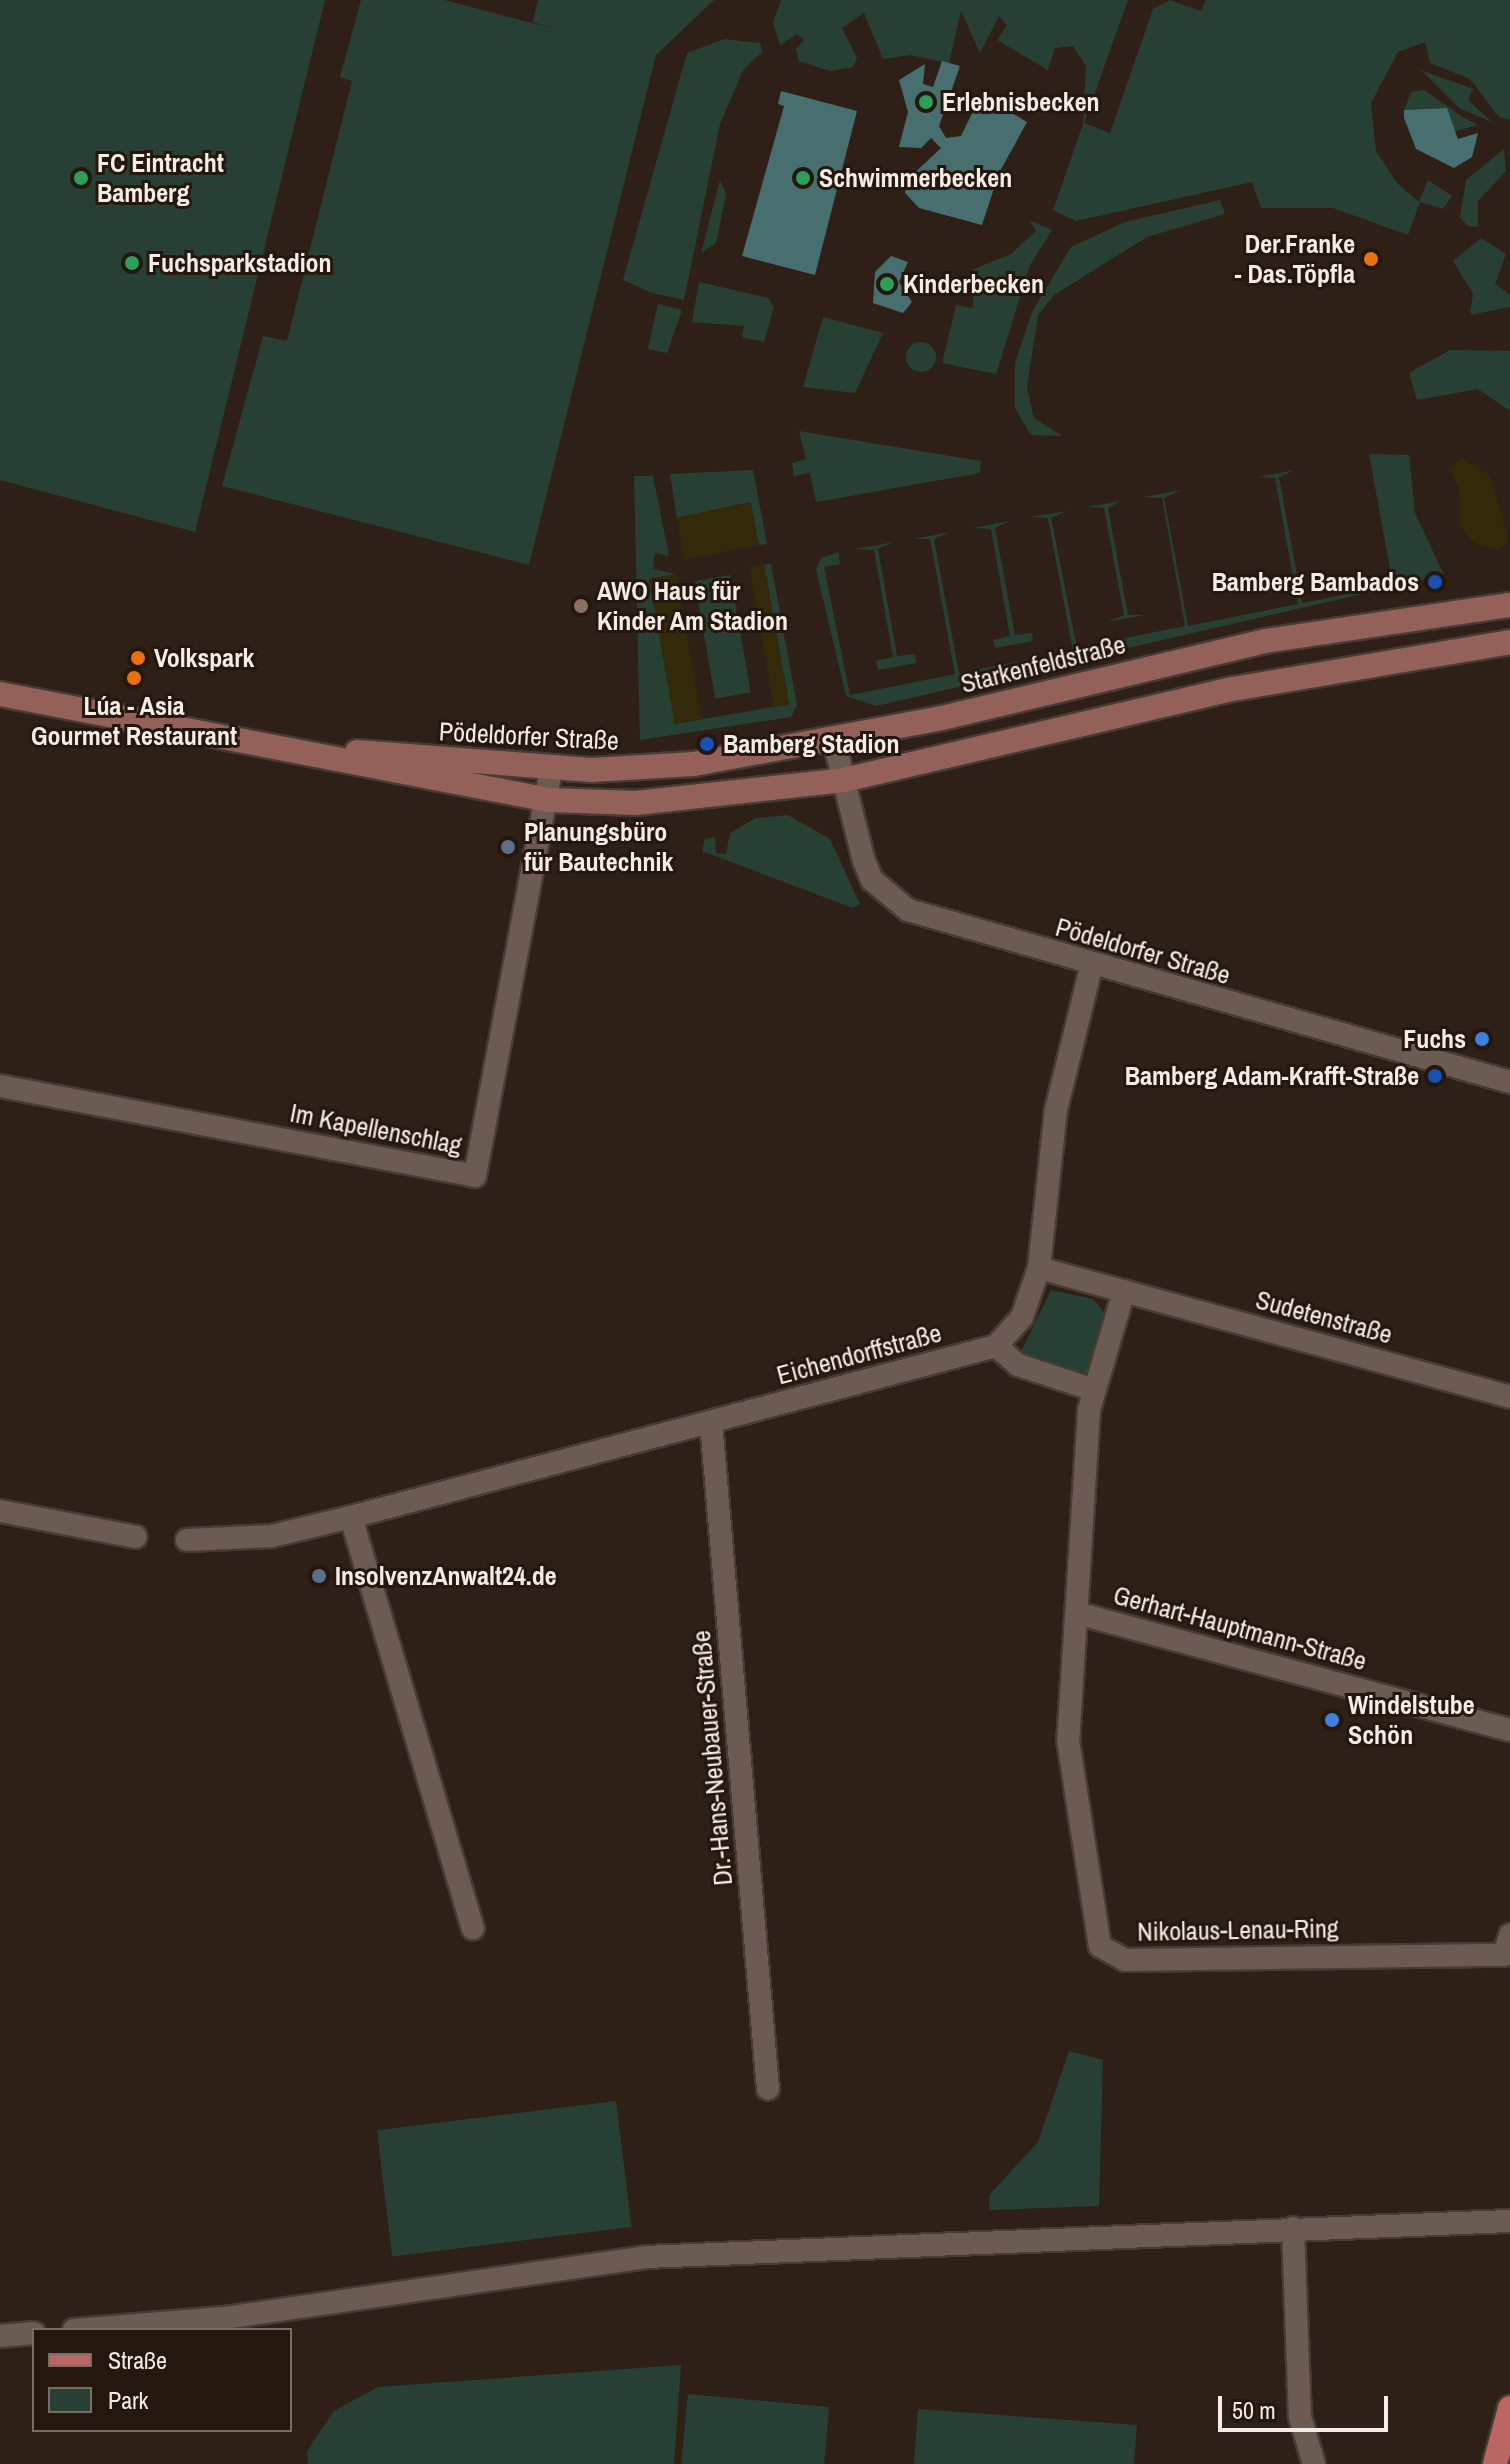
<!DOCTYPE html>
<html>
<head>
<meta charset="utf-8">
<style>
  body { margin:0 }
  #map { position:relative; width:1510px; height:2464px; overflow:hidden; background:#2e2017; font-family:"Archivo Narrow",sans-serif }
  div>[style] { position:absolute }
  .green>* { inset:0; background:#274033; transform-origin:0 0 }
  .round { border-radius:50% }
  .sand>* { inset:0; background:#322a09; transform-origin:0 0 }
  .water>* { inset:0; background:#486f6f }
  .roads { filter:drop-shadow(2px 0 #463b35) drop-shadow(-2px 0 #463b35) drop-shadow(0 2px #463b35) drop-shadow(0 -2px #463b35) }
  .minor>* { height:22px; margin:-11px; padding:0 11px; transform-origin:11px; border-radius:11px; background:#6b5b51 }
  .secondary>* { height:24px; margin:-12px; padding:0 12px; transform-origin:12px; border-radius:12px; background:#94615a }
  .primary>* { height:24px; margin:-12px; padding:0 12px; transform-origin:12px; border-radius:12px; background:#bc6664 }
  .dots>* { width:22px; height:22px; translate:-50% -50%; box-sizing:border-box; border:4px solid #24170e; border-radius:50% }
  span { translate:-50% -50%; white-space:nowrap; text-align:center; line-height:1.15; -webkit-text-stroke:6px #24170e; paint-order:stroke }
  .poi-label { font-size:26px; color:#f6ece7; font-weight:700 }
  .left { translate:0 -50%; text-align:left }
  .right { translate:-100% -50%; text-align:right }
  .street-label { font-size:26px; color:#f6ece7 }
  .legend { position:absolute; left:32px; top:2328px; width:260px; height:104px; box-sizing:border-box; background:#24170e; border:2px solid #786c65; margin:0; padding:10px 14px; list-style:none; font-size:24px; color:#f6ece7 }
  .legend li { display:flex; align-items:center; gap:16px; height:40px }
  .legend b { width:40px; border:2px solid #786c65 }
  .scale { position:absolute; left:1218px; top:2396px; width:170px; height:36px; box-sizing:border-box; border:4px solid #f6ece7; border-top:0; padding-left:10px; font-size:24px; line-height:28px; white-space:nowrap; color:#f6ece7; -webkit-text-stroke:6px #24170e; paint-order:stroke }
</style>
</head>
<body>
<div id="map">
  <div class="green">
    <div style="clip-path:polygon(0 0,325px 0,195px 532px,0 480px)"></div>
    <div style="clip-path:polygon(361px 0,444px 0,555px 29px,533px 22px,538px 0,714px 0,656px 55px,529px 565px,222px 486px,263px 336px,287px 341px,352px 81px,340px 77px)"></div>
    <div style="clip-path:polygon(781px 0,1128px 0,1084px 123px,1110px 133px,1153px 9px,1170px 0,1201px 11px,1206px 0,1510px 0,1510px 120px,1499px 117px,1470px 79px,1430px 63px,1425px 42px,1398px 52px,1371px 103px,1376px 151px,1397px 183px,1419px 202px,1428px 180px,1452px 196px,1443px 209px,1420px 202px,1408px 235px,1333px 208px,1261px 208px,1252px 182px,1076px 221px,1053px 210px,1083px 124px,1086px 66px,1073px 46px,1055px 48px,1048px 70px,997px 40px,1007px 25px,999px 16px,980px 53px,961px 11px,949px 63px,910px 55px,883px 59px,864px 13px,842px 28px,857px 58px,853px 67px,830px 71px,799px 61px,796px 49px,804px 40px,797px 34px,780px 45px,773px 23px)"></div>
    <div style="clip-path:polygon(724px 39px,760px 43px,762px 52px,743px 70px,720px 124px,684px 300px,652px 293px,623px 280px,687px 53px)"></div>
    <div style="clip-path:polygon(1421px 70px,1473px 89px,1468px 100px,1492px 122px,1459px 108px)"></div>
    <div style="clip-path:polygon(1424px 90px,1461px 116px,1478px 125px,1455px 131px,1447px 108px,1404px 110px,1411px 92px)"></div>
    <div style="clip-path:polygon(1504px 149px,1506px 171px,1478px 201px,1478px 227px,1468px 226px,1460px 217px,1466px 180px)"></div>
    <div style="clip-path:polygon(720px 180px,726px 194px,716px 243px,701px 253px)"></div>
    <div style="clip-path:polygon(1220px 200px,1225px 214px,1147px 237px,1054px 295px,1038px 315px,1027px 387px,1034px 418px,1062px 436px,1031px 435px,1015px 408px,1015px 363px,1032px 312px,1071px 247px,1125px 222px)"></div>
    <div style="clip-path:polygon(1029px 220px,1052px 230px,1030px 265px,996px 374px,942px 363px,956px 305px,973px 308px,974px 269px,1011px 254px,1036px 231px)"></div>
    <div style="clip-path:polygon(1481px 238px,1506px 254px,1495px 284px,1510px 295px,1510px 307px,1470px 315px,1473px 294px,1453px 261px)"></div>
    <div style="clip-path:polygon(699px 282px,768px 298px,774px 307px,764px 342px,742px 337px,744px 326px,692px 322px)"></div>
    <div style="clip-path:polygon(658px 304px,682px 310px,667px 353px,648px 349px)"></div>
    <div style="clip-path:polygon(823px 317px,883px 333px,855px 393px,803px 387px)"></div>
    <div class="round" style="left:906px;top:342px;width:30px;height:30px"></div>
    <div style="clip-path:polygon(1450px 350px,1510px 351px,1510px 411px,1478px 389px,1417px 400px,1409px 373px)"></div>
    <div style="clip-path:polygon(799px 431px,981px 461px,980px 473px,816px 502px,810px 473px,794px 476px,792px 463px,806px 459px)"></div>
    <div style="clip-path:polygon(1369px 454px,1409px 455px,1415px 513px,1444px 575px,876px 706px,846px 696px,816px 569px,821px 558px,838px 552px,840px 564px,824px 567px,850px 695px,955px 674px,930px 539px,913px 539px,950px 532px,934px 539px,959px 673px,1073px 651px,1048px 518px,1031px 517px,1068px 511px,1051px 518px,1077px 648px,1185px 626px,1162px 498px,1144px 497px,1181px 490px,1164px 498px,1188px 626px,1298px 604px,1275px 478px,1258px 477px,1295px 470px,1279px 477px,1302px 603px,1393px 585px)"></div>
    <div style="clip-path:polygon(753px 470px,767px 544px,759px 545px,750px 502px,677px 518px,670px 474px)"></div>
    <div style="clip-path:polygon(634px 476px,653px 476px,669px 556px,655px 553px,653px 569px,676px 574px,649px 579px,675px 724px,789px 704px,764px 564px,771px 564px,797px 705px,791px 717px,640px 740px)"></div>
    <div style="clip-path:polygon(1121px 501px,1108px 508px,1128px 615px,1145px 615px,1107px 622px,1124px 615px,1104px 508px,1087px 507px)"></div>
    <div style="clip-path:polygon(1008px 521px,995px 528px,1015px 635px,1032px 633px,1033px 641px,995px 648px,993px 640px,1010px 636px,991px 529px,973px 528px)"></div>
    <div style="clip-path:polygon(894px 542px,878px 549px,897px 656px,915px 654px,916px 663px,878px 670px,876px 661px,893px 657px,874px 550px,856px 549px)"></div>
    <div style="left:730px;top:575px;width:119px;height:36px;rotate:80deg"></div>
    <div style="clip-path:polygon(788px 815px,830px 839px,860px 904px,853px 908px,702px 851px,705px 839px,715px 837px,716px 853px,726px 854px,730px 833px,756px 818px)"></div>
    <div style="clip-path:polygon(1051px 1290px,1093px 1299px,1105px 1313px,1087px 1374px,1021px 1352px)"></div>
    <div style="clip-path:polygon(1069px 2051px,1103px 2060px,1099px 2206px,989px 2210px,990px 2194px,1038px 2142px)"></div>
    <div style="left:616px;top:2101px;width:127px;height:241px;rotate:83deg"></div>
    <div style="clip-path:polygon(681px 2365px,674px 2464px,308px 2464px,307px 2451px,334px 2411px,378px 2387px)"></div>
    <div style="clip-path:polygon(688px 2394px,829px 2407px,824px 2464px,681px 2464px)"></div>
    <div style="clip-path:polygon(918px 2409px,1137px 2425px,1134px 2464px,914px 2464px)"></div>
  </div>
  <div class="sand">
    <div style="clip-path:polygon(1463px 458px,1489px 475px,1506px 530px,1507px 543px,1497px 551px,1471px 541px,1460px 525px,1459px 488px,1450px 469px)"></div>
    <div style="left:751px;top:503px;width:43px;height:76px;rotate:79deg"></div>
    <div style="left:764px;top:564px;width:143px;height:15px;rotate:80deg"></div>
    <div style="left:676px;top:574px;width:147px;height:27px;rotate:80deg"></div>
  </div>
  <div class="water">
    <div style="clip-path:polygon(942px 61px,960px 66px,939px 126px,946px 138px,961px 136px,981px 95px,1027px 122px,999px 173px,982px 225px,919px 208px,905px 193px,907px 180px,941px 148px,931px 138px,921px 148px,899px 147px,908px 112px,899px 80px,925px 64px,923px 84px,933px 87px)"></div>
    <div style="clip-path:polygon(781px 91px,857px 111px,815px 275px,742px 256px,784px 106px,778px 104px)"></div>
    <div style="clip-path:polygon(1447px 108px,1458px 139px,1478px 133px,1472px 157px,1454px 168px,1416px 149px,1404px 118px,1404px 110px)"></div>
    <div style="clip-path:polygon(891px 256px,908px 262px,899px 282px,912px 302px,903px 313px,873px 303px,875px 272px)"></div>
  </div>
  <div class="roads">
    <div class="minor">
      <div style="left:834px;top:741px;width:124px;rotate:76deg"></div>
      <div style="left:864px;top:861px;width:21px;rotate:67deg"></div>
      <div style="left:872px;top:880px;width:47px;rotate:39.8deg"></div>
      <div style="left:908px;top:910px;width:626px;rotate:15.95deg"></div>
      <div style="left:0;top:1086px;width:483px;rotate:10.7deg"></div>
      <div style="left:475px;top:1176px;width:414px;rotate:-79.4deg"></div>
      <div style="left:1039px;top:1268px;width:488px;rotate:15.3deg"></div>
      <div style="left:1124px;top:1291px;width:124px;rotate:106.4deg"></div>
      <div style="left:1089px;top:1410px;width:331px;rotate:93.6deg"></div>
      <div style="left:1068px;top:1740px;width:208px;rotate:81.2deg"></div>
      <div style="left:1100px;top:1946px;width:29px;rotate:29deg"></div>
      <div style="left:1125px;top:1960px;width:379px;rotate:-0.8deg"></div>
      <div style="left:1504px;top:1955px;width:21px;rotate:-73deg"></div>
      <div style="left:996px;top:1346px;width:29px;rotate:41deg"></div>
      <div style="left:1018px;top:1365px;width:80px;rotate:18.2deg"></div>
      <div style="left:711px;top:1422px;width:669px;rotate:85.12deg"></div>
      <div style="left:0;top:1511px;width:138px;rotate:10.8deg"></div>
      <div style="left:351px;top:1517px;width:429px;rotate:73.5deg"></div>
      <div style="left:187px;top:1540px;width:85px;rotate:-2.7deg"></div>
      <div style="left:272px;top:1536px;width:81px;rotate:-13.5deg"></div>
      <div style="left:351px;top:1517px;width:667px;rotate:-14.85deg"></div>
      <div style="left:996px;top:1346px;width:39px;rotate:-48deg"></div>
      <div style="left:1022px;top:1317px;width:52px;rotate:-70.9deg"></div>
      <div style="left:1039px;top:1268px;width:159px;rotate:-83.9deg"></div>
      <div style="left:1056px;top:1110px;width:147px;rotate:-76.2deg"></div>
      <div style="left:1080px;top:1614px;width:445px;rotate:15.1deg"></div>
      <div style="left:1293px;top:2228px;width:189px;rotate:87.9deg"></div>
      <div style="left:1300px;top:2417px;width:49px;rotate:73.4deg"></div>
      <div style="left:74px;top:2330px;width:150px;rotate:-4.6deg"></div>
      <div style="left:224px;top:2318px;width:426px;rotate:-8.2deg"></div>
      <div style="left:646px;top:2257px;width:865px;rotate:-2.39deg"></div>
      <div style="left:0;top:2336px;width:34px;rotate:-5deg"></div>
    </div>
    <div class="secondary">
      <div style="left:0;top:694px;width:559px;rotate:10.93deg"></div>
      <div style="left:549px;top:800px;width:87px;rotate:2deg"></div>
      <div style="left:636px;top:803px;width:209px;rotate:-6.3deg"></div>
      <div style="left:844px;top:780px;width:400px;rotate:-13.2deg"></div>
      <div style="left:1233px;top:689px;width:281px;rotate:-9.6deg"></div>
      <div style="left:357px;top:752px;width:235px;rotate:4.4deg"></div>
      <div style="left:591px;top:770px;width:103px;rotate:-3.3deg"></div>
      <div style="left:694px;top:764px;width:252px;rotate:-10.5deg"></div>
      <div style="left:942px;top:718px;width:332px;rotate:-13.4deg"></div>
      <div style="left:1265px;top:641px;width:248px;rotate:-8.4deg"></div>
    </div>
    <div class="primary">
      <div style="left:1495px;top:2464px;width:58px;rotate:-75deg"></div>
    </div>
  </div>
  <div class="dots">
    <div style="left:926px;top:102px;background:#2e9e5b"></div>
    <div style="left:81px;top:178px;background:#2e9e5b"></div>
    <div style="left:803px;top:178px;background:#2e9e5b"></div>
    <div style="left:1371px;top:259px;background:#e8710a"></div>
    <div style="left:132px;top:263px;background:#2e9e5b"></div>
    <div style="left:887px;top:284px;background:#2e9e5b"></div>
    <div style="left:1435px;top:582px;background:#1a4fb4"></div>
    <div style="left:581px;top:606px;background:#8d6e63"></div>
    <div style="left:138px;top:658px;background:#e8710a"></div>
    <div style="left:134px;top:678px;background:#e8710a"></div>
    <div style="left:707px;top:744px;background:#1a4fb4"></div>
    <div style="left:508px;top:847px;background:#5c6f8a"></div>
    <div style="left:1482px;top:1039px;background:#3f7fe0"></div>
    <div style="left:1435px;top:1076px;background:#1a4fb4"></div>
    <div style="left:319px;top:1576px;background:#5c6f8a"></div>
    <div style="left:1332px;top:1720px;background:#3f7fe0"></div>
  </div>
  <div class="poi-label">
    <span class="left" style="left:942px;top:102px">Erlebnisbecken</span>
    <span class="left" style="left:97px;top:178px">FC Eintracht<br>Bamberg</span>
    <span class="left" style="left:819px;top:178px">Schwimmerbecken</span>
    <span class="right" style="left:1355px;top:259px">Der.Franke<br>- Das.Töpfla</span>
    <span class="left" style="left:148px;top:263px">Fuchsparkstadion</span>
    <span class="left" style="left:903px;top:284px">Kinderbecken</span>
    <span class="right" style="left:1419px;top:582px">Bamberg Bambados</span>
    <span class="left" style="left:597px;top:606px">AWO Haus für<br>Kinder Am Stadion</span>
    <span class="left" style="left:154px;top:658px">Volkspark</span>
    <span style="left:134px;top:721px">Lúa - Asia<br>Gourmet Restaurant</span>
    <span class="left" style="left:723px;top:744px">Bamberg Stadion</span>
    <span class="left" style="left:524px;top:847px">Planungsbüro<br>für Bautechnik</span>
    <span class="right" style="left:1466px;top:1039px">Fuchs</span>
    <span class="right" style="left:1419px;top:1076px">Bamberg Adam-Krafft-Straße</span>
    <span class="left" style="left:335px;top:1576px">InsolvenzAnwalt24.de</span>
    <span class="left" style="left:1348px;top:1720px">Windelstube<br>Schön</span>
  </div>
  <div class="street-label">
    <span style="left:1043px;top:664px;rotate:-14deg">Starkenfeldstraße</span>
    <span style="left:529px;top:736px;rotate:3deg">Pödeldorfer Straße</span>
    <span style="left:1143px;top:951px;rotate:16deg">Pödeldorfer Straße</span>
    <span style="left:376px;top:1129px;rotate:11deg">Im Kapellenschlag</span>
    <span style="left:1324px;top:1317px;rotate:15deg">Sudetenstraße</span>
    <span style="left:859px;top:1354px;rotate:-15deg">Eichendorffstraße</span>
    <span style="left:1240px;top:1628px;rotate:15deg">Gerhart-Hauptmann-Straße</span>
    <span style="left:712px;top:1758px;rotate:-95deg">Dr.-Hans-Neubauer-Straße</span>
    <span style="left:1238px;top:1930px;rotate:-1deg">Nikolaus-Lenau-Ring</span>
  </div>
  <ul class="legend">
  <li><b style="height:10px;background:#bc6664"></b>Straße</li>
  <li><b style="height:22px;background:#274033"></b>Park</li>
  </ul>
  <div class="scale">50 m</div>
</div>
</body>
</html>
